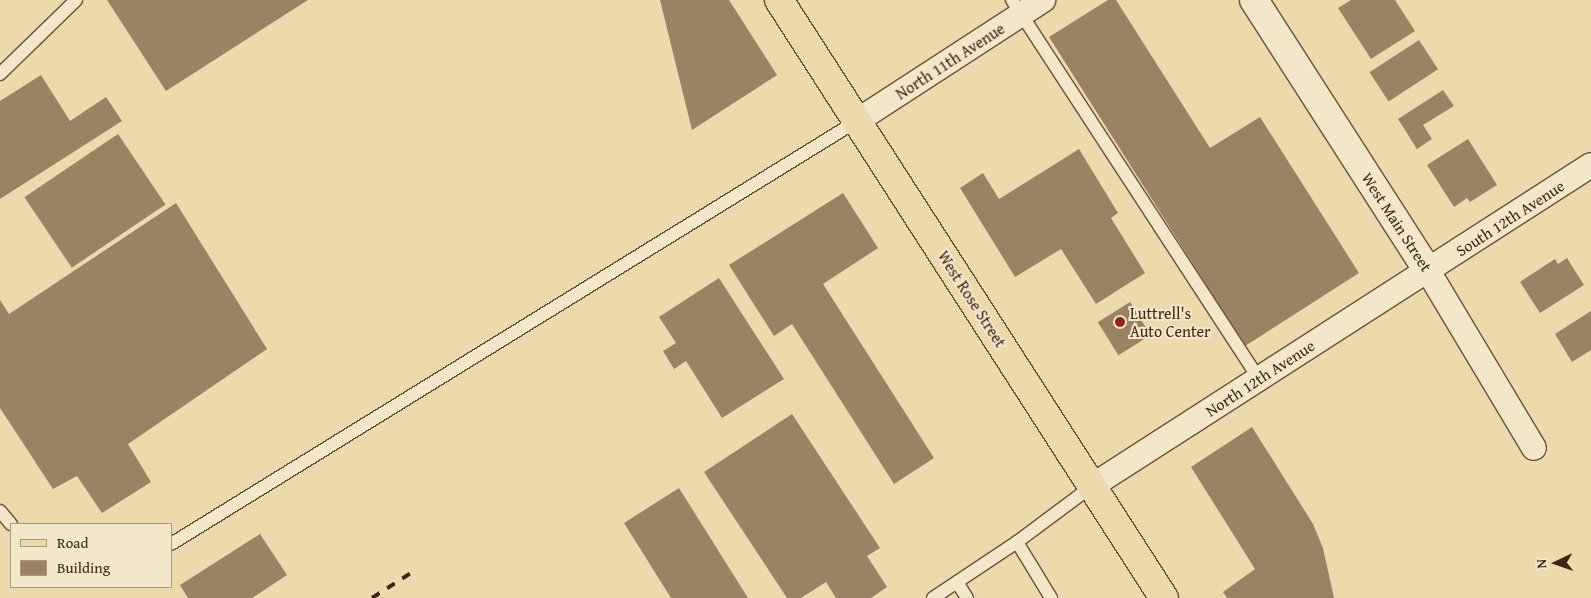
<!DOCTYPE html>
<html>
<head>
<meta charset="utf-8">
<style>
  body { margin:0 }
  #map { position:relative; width:1591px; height:598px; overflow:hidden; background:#ecdaad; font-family:"Gentium Book Plus",serif }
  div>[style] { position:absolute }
  .building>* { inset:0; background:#998363; transform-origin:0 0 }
  .roads { filter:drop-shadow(1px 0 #6a523a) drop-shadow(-1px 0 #6a523a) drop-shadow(0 1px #6a523a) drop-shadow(0 -1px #6a523a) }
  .service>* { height:12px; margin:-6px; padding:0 6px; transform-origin:6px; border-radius:6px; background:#f3e7ca }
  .minor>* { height:24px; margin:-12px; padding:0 12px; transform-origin:12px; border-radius:12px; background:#f3e7ca }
  .tertiary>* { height:28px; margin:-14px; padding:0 14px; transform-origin:14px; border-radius:14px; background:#f3e7ca }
  .primary>* { height:28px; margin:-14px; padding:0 14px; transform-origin:14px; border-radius:14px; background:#ecdaad }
  .rail>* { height:4px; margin-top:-2px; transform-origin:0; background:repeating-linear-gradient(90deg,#3f2513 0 9px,transparent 0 18px) }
  .dots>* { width:14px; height:14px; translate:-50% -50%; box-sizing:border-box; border:2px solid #f3e7ca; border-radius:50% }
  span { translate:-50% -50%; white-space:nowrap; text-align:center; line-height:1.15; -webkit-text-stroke:4px #f3e7ca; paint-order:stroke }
  .street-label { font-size:16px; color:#3f2513 }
  .poi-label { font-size:16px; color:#3f2513 }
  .left { translate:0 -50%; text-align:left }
  .legend { position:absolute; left:10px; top:523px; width:162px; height:65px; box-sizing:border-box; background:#f3e7ca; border:1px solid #ab9981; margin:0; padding:6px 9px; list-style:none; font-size:15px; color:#3f2513 }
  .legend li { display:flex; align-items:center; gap:10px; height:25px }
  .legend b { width:25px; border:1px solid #ab9981 }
  .north { position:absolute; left:1531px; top:538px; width:50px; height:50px; -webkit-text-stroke:4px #f3e7ca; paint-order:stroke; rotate:267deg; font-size:14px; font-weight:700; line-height:20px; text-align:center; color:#3f2513 }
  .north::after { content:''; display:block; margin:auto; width:18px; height:22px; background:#3f2513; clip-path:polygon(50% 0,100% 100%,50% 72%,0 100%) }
</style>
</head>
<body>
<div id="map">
  <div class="building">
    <div style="clip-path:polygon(107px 0,308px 0,166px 91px)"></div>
    <div style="clip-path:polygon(660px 0,729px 0,777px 75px,692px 130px)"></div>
    <div style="clip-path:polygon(1108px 0,1116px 0,1210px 148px,1260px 117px,1359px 273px,1245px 346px,1049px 37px)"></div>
    <div style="clip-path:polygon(1351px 0,1395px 0,1415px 31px,1371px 59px,1338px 8px)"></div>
    <div style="left:1419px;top:40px;width:35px;height:59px;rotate:57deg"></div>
    <div style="clip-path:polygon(41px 75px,70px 121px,106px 97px,122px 121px,0 199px,0 101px)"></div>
    <div style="clip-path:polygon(1443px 90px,1454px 106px,1423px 125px,1432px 139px,1417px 149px,1398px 119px)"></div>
    <div style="left:118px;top:134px;width:85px;height:113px;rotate:56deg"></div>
    <div style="clip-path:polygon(1468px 139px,1497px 185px,1470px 202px,1467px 198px,1454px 207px,1427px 165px)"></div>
    <div style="clip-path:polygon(1079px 149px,1118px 213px,1111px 218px,1145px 273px,1096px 304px,1061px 249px,1015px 277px,960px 188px,983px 173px,999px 199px)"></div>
    <div style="clip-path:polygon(843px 193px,878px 248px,823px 284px,934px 458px,894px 484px,792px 324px,774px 336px,729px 265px)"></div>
    <div style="clip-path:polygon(176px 203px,267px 349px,128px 444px,151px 482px,102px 513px,77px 476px,53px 489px,0 408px,0 300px,9px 314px)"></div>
    <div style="clip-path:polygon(1567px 258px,1584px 285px,1540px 313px,1520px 282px,1555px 259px,1558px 264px)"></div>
    <div style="clip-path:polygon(719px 278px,784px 379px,722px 418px,686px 361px,674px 369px,663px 351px,676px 343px,659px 317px)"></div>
    <div style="left:1130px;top:302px;width:39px;height:38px;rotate:58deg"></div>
    <div style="clip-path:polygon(1591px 311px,1591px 350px,1572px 362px,1555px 334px)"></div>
    <div style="clip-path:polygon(792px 414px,880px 548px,867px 556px,887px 587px,871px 598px,836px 598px,826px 582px,801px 598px,787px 598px,704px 472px)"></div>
    <div style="clip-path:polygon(1252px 427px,1313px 524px,1323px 548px,1334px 598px,1227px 598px,1223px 592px,1255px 569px,1191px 467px)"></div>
    <div style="clip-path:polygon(679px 488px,748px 598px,671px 598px,624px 523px)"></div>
    <div style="clip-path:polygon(260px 534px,287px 575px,252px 598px,188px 598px,180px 585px)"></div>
  </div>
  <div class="roads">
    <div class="service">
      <div style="left:1012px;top:0;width:452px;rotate:56.9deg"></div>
      <div style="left:0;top:74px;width:106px;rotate:-44.2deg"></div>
      <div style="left:0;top:511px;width:17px;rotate:50deg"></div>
      <div style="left:1017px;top:542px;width:66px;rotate:58.7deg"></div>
      <div style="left:171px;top:544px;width:806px;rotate:-31.66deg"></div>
      <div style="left:957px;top:582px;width:19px;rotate:58deg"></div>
      <div style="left:933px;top:598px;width:101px;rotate:-33.7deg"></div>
      <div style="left:1017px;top:542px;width:94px;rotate:-36.7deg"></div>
    </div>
    <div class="minor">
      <div style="left:857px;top:121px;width:222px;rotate:-33deg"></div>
      <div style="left:1428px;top:271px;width:206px;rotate:59.1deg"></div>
      <div style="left:1092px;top:486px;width:593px;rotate:-32.75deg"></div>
    </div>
    <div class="tertiary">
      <div style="left:1254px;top:0;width:322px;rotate:57.3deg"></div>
    </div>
    <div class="primary">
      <div style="left:779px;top:0;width:711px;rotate:57.23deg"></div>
    </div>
  </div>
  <div class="rail">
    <div style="left:372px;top:598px;width:46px;rotate:-32.7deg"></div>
  </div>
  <div class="dots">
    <div style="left:1120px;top:322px;background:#8f2418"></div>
  </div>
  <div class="street-label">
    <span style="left:950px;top:61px;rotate:-33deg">North 11th Avenue</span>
    <span style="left:1510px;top:218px;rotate:-33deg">South 12th Avenue</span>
    <span style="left:1397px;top:222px;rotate:57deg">West Main Street</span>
    <span style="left:972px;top:299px;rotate:57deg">West Rose Street</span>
    <span style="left:1260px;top:378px;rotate:-33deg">North 12th Avenue</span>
  </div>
  <div class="poi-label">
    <span class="left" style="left:1130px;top:322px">Luttrell's<br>Auto Center</span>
  </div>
  <ul class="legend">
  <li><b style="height:6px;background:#ecdaad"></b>Road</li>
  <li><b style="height:14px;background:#998363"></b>Building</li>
  </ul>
  <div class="north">N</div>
</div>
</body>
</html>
